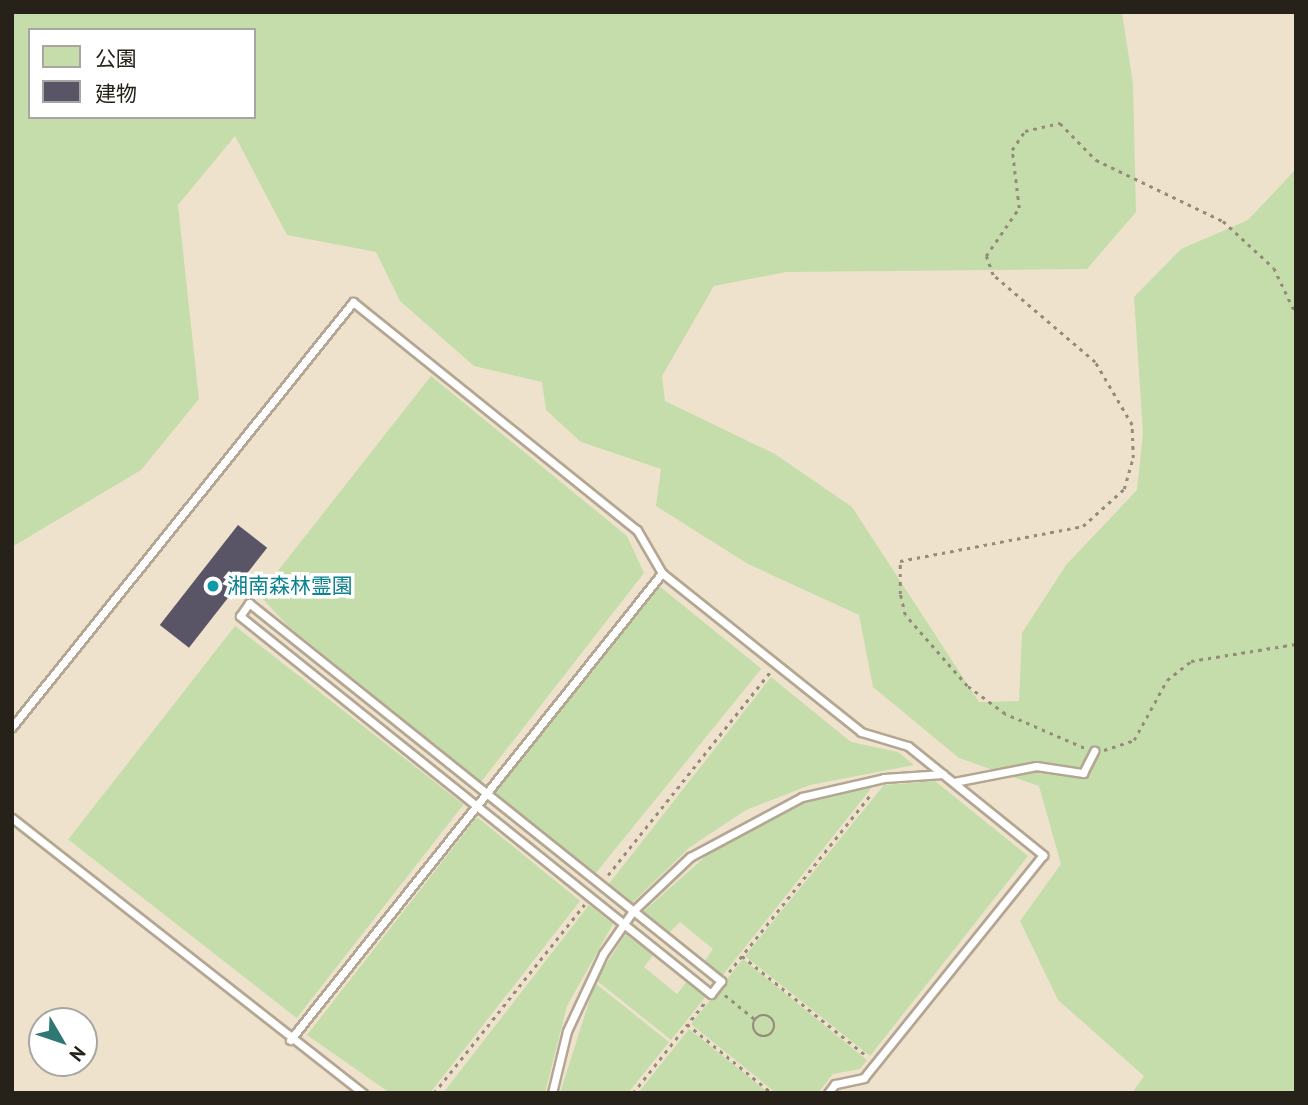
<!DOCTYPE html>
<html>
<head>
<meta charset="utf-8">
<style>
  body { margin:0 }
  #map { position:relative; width:1308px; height:1105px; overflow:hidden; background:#efe2cd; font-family:"PT Sans","Noto Sans JP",sans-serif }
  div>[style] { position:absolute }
  .green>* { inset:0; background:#c5ddaa; transform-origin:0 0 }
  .building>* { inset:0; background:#5a5467; transform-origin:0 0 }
  .path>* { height:2.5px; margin-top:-1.25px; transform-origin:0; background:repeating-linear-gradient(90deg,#948b7b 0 3.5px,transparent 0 8.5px) }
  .path>.ring { margin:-1.25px; padding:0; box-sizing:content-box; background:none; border:2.5px solid #948b7b; border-radius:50% }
  .roads { filter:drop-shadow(2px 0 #b3a793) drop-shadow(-2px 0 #b3a793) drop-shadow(0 2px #b3a793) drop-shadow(0 -2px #b3a793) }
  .lane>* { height:7px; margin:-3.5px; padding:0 3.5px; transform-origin:3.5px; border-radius:3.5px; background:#fff }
  .dots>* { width:19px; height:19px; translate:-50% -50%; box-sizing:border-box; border:4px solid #fff; border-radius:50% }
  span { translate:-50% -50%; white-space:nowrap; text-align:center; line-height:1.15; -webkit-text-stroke:7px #fff; paint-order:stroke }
  .culture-label { font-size:21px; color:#0d838f }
  .left { translate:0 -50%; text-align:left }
  .frame { position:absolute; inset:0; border:14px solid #262119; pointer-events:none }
  .legend { position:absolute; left:28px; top:28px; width:228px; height:91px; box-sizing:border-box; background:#fff; border:2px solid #a8a6a3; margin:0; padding:9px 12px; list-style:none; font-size:21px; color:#262119 }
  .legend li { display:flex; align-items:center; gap:14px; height:35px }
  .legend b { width:35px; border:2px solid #a8a6a3 }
  .north { position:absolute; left:28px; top:1007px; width:70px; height:70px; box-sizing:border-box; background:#fff; border:2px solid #a8a6a3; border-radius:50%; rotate:129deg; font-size:19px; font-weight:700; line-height:28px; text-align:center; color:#262119 }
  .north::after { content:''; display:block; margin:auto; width:24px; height:32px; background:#2e7773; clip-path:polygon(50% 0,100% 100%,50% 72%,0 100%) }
</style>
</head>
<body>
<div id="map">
  <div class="green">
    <div style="clip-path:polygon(evenodd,12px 12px,1122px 12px,1133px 84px,1136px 212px,1087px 269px,786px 272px,714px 286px,662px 376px,665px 401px,775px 454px,852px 507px,979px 702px,1019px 701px,1022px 633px,1066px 565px,1137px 490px,1143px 433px,1134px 297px,1181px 249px,1248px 220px,1296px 169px,1296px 1093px,1132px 1093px,1144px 1076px,1058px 1000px,1020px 921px,1061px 864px,1039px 786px,959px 758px,873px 687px,859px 615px,748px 564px,656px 506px,661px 469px,581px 442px,546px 410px,542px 382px,474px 366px,400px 301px,376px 252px,287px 235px,235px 136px,178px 205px,199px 399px,141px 470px,12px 547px,12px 12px,30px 30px,254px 30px,254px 117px,30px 117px,30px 30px)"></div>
    <div style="clip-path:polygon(431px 376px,627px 536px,644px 573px,481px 782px,287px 625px,259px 595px)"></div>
    <div style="left:658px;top:585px;width:133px;height:264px;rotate:39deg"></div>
    <div style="left:235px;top:626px;width:290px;height:271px;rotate:38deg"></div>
    <div style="clip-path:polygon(771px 677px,851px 742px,898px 752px,914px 765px,810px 785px,746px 810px,690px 847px,631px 904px,608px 885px)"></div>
    <div style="clip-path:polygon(935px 781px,1028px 856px,870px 1056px,745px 956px,884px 785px)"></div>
    <div style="clip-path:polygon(873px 786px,722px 976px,704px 962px,713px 949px,680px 922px,669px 933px,643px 912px,725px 839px,791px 806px)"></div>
    <div style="clip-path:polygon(477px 817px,580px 901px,430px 1093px,390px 1093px,307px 1035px)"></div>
    <div style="clip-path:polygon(589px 905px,613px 924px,567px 1006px,545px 1093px,443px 1093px)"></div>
    <div style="clip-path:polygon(627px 932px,654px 954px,644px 967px,677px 994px,688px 980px,707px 995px,671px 1040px,596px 980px)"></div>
    <div style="clip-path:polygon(743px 959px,867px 1060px,860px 1069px,833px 1074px,818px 1093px,776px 1093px,691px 1024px)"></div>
    <div style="clip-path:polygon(595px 983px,669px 1042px,628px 1093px,560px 1093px)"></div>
    <div style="clip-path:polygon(689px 1029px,769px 1093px,638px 1093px)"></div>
  </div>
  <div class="building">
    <div style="left:238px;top:525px;width:37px;height:127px;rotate:38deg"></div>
  </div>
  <div class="path">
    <div style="left:1084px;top:748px;width:86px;rotate:-156.7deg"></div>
    <div style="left:1005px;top:714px;width:47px;rotate:-143.6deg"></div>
    <div style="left:967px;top:686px;width:94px;rotate:-131.1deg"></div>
    <div style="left:905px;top:615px;width:22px;rotate:-103deg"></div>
    <div style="left:900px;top:594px;width:33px;rotate:-90deg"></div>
    <div style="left:900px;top:561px;width:186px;rotate:-10.8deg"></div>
    <div style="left:1083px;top:526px;width:55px;rotate:-42.1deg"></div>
    <div style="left:1124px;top:489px;width:32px;rotate:-74deg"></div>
    <div style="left:1133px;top:458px;width:33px;rotate:-92deg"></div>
    <div style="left:1132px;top:425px;width:73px;rotate:-120.4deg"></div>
    <div style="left:1095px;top:362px;width:134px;rotate:-139.5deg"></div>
    <div style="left:993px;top:275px;width:20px;rotate:-110deg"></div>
    <div style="left:986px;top:256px;width:58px;rotate:-55.5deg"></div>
    <div style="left:1019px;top:208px;width:58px;rotate:-96.9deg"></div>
    <div style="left:1012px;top:150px;width:23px;rotate:-56deg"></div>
    <div style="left:1025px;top:131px;width:36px;rotate:-13deg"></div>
    <div style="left:1060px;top:123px;width:52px;rotate:45.8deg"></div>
    <div style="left:1096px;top:160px;width:141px;rotate:25.7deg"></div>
    <div style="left:1223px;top:221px;width:69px;rotate:42.7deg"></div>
    <div style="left:1274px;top:268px;width:51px;rotate:64.4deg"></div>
    <div style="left:1104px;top:750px;width:32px;rotate:-18deg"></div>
    <div style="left:1134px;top:740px;width:68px;rotate:-61.2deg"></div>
    <div style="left:1167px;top:680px;width:31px;rotate:-38deg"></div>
    <div style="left:1191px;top:661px;width:106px;rotate:-9.2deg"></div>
    <div style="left:608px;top:875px;width:260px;rotate:-51.4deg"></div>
    <div style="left:742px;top:956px;width:161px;rotate:38.7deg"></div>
    <div style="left:729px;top:972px;width:228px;rotate:-51.4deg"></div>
    <div style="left:725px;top:995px;width:38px;rotate:39deg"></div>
    <div class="ring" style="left:753px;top:1015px;width:19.5px;height:19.5px"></div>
    <div style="left:687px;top:1024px;width:109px;rotate:39.1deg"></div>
    <div style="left:434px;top:1093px;width:241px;rotate:-51.4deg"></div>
    <div style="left:633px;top:1093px;width:116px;rotate:-51.6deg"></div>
  </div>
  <div class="roads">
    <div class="lane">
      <div style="left:249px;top:603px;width:605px;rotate:38.69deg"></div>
      <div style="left:721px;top:981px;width:16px;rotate:128deg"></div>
      <div style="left:711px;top:994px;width:604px;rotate:-141.25deg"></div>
      <div style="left:240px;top:616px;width:16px;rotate:-55deg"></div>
      <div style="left:12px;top:727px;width:545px;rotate:-51.26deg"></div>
      <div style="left:353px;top:302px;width:364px;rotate:38.8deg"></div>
      <div style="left:637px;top:530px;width:50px;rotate:59.8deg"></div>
      <div style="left:662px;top:573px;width:255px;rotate:38.6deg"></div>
      <div style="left:861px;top:732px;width:49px;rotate:16.6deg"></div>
      <div style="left:908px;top:746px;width:174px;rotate:38.9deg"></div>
      <div style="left:1043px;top:855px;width:286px;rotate:128.8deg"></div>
      <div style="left:864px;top:1078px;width:30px;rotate:168deg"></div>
      <div style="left:835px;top:1084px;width:11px;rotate:128deg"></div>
      <div style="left:954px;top:782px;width:84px;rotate:-11deg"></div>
      <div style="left:1036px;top:766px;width:48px;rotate:8.5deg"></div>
      <div style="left:1083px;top:773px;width:25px;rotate:-63deg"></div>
      <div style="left:12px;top:818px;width:446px;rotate:38.1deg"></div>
      <div style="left:290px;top:1040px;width:597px;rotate:-51.46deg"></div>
      <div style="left:552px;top:1093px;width:64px;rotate:-76.4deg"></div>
      <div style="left:567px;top:1031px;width:85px;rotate:-64.9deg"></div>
      <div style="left:603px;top:954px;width:52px;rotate:-55.1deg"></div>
      <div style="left:633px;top:911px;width:79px;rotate:-43.5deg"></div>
      <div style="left:690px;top:857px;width:127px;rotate:-28.2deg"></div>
      <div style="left:802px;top:797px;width:84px;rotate:-13deg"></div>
      <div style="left:884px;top:778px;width:59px;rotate:-3.9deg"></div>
    </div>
  </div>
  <div class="dots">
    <div style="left:213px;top:586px;background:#0f9aa8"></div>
  </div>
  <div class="culture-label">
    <span class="left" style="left:227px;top:586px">湘南森林霊園</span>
  </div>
  <div class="frame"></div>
  <ul class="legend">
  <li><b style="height:19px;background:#c5ddaa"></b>公園</li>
  <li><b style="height:19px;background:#5a5467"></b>建物</li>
  </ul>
  <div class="north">N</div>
</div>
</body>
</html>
